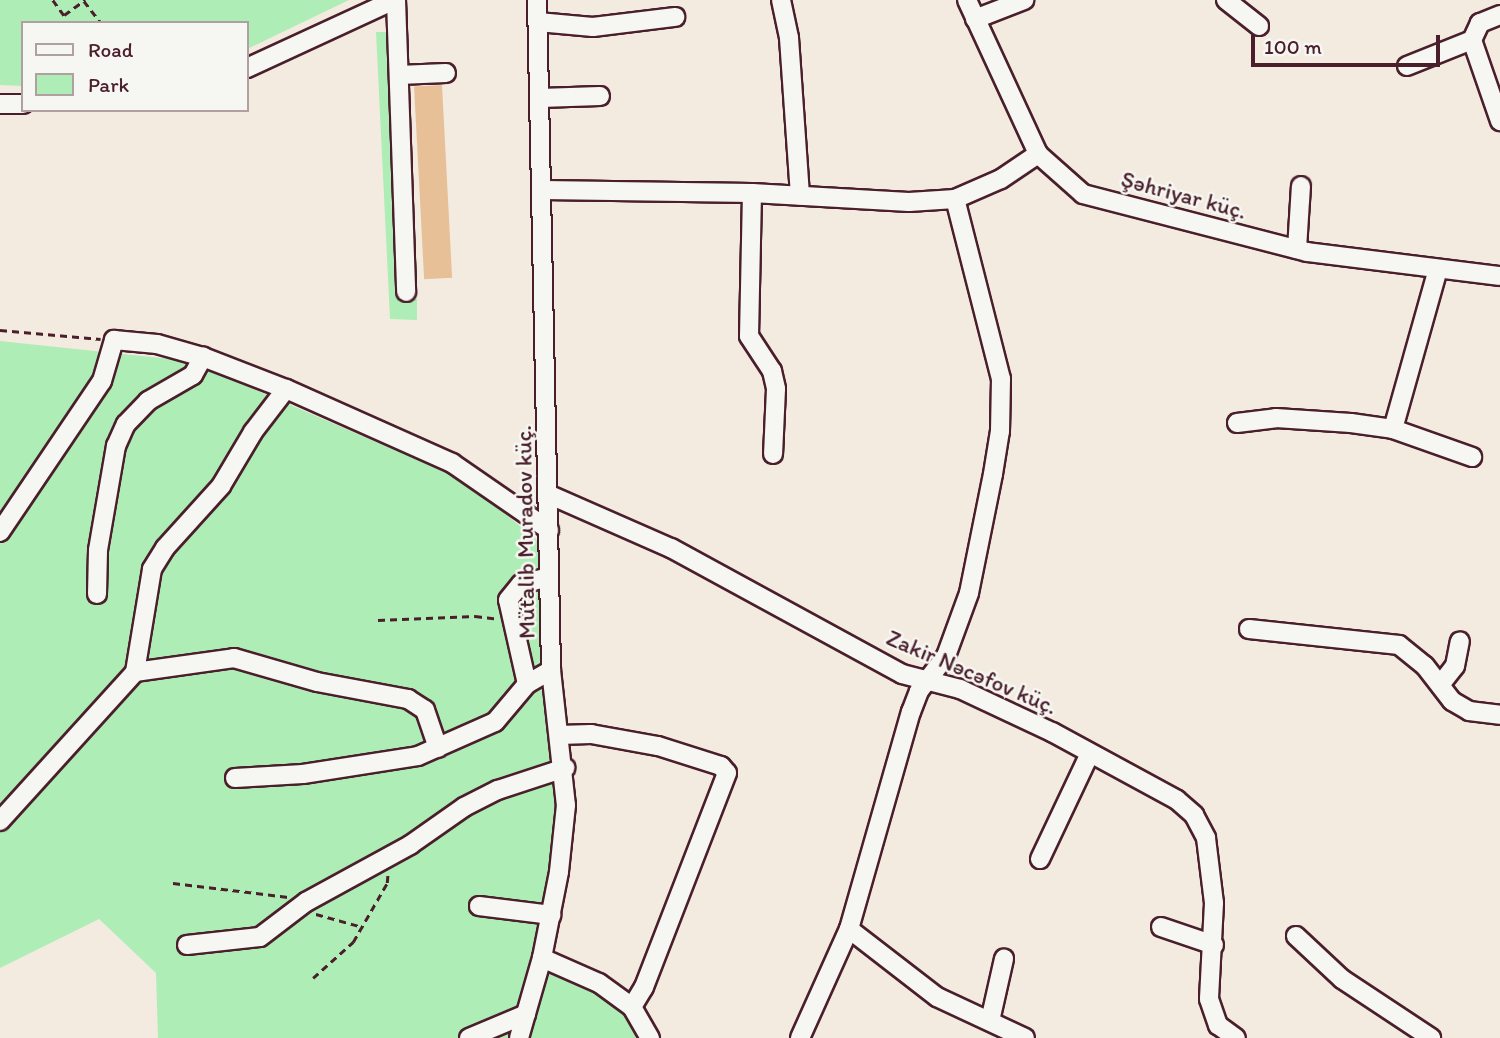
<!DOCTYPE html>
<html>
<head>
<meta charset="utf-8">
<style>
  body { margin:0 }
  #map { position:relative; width:1500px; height:1038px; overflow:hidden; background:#f3ebe0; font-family:Itim,sans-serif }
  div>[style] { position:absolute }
  .green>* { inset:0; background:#aeedb5 }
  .building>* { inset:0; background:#e7c098; transform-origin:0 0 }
  .path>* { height:2.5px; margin-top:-1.25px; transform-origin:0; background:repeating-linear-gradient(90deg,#4a1f2b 0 7px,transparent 0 12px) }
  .roads { filter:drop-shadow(2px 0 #4a1f2b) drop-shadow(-2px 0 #4a1f2b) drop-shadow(0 2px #4a1f2b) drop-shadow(0 -2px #4a1f2b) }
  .minor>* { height:18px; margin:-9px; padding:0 9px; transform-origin:9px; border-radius:9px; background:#f6f6f2 }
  span { translate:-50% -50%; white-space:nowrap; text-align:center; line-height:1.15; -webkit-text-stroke:5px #f6f6f2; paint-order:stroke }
  .street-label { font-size:23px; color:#4a1f2b }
  .legend { position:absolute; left:21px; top:21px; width:228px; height:91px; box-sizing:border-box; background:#f6f6f2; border:2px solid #b1a0a2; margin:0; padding:9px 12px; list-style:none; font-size:21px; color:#4a1f2b }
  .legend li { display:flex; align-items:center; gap:14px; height:35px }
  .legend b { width:35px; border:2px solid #b1a0a2 }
  .scale { position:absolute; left:1251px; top:35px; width:189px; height:32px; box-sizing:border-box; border:4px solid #4a1f2b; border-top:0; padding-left:9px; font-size:21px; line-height:24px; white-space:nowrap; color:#4a1f2b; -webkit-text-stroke:5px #f6f6f2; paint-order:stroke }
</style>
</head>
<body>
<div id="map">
  <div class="green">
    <div style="clip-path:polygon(0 0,349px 0,247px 49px,247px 23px,23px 23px,23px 86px,0 85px)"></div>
    <div style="clip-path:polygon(376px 32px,392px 32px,402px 299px,417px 299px,417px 320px,390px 319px)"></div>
    <div style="clip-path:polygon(0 341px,189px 361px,464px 480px,538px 541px,545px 692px,558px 786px,550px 879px,535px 963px,591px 985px,662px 1038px,158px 1038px,156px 973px,99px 919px,0 968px)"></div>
  </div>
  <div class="building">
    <div style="left:442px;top:85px;width:193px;height:28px;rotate:87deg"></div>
  </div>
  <div class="path">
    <div style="left:53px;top:0;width:19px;rotate:54deg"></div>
    <div style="left:64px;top:15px;width:26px;rotate:-36deg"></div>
    <div style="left:84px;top:1px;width:28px;rotate:52deg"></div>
    <div style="left:0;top:330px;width:101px;rotate:5.1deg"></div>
    <div style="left:378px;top:620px;width:97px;rotate:-2.4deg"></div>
    <div style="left:475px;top:616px;width:23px;rotate:7deg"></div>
    <div style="left:173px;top:883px;width:116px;rotate:6.9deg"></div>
    <div style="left:316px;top:914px;width:49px;rotate:15.5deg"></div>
    <div style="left:313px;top:978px;width:54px;rotate:-42deg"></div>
    <div style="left:353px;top:942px;width:68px;rotate:-60deg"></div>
    <div style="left:387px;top:883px;width:11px;rotate:-85deg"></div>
  </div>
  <div class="roads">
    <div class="minor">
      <div style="left:396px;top:0;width:292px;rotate:88deg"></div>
      <div style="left:537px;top:0;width:670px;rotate:88.8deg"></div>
      <div style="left:551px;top:670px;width:136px;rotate:83.7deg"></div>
      <div style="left:566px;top:805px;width:67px;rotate:96deg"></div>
      <div style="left:559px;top:872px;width:88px;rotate:101.2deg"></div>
      <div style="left:542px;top:958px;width:62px;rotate:23.7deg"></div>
      <div style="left:599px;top:983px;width:41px;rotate:36deg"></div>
      <div style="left:632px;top:1007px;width:36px;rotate:60deg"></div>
      <div style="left:781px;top:0;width:39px;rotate:78deg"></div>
      <div style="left:789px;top:38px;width:158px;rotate:86deg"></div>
      <div style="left:967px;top:0;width:170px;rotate:65.2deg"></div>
      <div style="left:1038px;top:154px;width:60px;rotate:41.6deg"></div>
      <div style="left:1083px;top:194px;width:231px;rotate:14.5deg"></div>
      <div style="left:1307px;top:252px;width:194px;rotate:7.1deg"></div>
      <div style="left:1226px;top:0;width:42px;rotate:38.2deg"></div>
      <div style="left:1500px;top:15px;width:22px;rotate:158deg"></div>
      <div style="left:1480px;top:23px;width:19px;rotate:115deg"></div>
      <div style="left:1472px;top:40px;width:86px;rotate:70.9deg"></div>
      <div style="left:975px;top:19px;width:53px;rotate:-21.2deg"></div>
      <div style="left:538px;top:22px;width:55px;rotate:5.2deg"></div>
      <div style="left:593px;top:27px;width:83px;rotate:-7deg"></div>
      <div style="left:1407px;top:66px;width:70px;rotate:-21.8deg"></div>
      <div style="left:247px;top:68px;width:162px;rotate:-24.8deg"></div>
      <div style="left:399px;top:75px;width:47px;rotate:-2.4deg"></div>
      <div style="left:540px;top:98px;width:60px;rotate:-1.9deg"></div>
      <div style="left:0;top:104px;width:23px"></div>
      <div style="left:543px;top:190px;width:209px;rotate:0.8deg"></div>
      <div style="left:752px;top:193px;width:157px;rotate:3.3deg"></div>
      <div style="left:909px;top:202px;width:46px;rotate:-3.7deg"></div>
      <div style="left:955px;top:199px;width:50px;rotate:-23.5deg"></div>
      <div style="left:1001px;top:179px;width:45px;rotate:-34deg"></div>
      <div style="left:752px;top:193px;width:143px;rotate:91.2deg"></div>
      <div style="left:749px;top:336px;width:42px;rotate:56.7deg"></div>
      <div style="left:772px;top:371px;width:18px;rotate:77deg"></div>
      <div style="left:776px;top:389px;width:65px;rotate:92.6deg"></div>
      <div style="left:1297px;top:249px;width:63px;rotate:-86.4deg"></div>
      <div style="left:1237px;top:423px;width:39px;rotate:-7deg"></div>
      <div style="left:1276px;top:418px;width:75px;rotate:3.8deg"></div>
      <div style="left:1351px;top:423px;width:42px;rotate:8.1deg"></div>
      <div style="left:1393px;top:429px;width:84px;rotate:19.5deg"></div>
      <div style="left:1393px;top:429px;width:166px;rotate:-74.3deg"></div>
      <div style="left:550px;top:495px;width:132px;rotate:23.7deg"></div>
      <div style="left:671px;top:548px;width:263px;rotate:28.6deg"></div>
      <div style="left:902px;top:674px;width:60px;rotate:14.5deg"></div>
      <div style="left:960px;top:689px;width:102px;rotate:25.1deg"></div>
      <div style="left:1052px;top:732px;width:142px;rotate:28.5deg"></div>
      <div style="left:1177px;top:800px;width:23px;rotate:41deg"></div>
      <div style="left:1194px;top:815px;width:26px;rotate:62deg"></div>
      <div style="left:1206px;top:838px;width:65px;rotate:83deg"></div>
      <div style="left:1214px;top:903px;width:96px;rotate:93deg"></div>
      <div style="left:1209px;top:999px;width:28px;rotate:71deg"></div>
      <div style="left:1218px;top:1025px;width:22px;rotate:36deg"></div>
      <div style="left:0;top:532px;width:182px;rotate:-56deg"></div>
      <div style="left:102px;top:381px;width:43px;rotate:-73.7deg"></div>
      <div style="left:114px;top:340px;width:43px;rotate:5.3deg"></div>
      <div style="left:157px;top:344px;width:48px;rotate:15.8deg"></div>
      <div style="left:203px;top:357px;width:89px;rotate:21.1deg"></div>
      <div style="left:286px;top:389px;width:182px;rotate:24deg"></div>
      <div style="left:452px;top:463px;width:118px;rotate:34.6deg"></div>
      <div style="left:97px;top:594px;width:44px;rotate:-88.7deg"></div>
      <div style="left:98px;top:550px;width:106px;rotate:-80.2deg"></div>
      <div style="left:116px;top:446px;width:24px;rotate:-66deg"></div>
      <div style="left:126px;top:424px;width:32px;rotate:-46deg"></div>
      <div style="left:148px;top:401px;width:52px;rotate:-30deg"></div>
      <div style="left:193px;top:375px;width:21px;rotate:-61deg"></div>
      <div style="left:1249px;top:629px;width:151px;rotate:6.1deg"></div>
      <div style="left:1399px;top:645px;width:33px;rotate:39deg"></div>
      <div style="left:1425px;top:666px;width:44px;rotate:52.4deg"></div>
      <div style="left:1452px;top:701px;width:20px;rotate:30deg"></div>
      <div style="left:1469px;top:711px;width:31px;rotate:7deg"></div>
      <div style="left:135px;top:672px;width:100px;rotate:-8deg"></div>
      <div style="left:234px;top:658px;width:86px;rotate:16.1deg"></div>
      <div style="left:317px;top:682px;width:93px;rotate:10.6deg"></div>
      <div style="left:408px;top:699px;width:20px;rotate:33deg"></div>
      <div style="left:425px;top:710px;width:40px;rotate:71.1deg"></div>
      <div style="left:527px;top:684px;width:86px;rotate:-102.7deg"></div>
      <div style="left:508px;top:600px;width:21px;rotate:-51deg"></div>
      <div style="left:521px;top:584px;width:29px;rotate:-14deg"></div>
      <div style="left:1440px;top:685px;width:24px;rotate:-52deg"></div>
      <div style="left:1455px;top:666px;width:25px;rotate:-79deg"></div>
      <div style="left:559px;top:735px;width:32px;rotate:-2deg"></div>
      <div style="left:591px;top:734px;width:68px;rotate:10.2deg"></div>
      <div style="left:658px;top:746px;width:66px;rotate:17.6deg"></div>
      <div style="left:721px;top:766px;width:9px;rotate:49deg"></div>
      <div style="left:727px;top:773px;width:230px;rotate:111.2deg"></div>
      <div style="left:644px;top:987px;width:23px;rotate:121deg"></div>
      <div style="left:235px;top:778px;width:68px;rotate:-3.4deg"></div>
      <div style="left:303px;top:774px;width:116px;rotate:-8.9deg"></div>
      <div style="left:418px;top:756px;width:84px;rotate:-23.8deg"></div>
      <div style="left:495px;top:722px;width:50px;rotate:-49.9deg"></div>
      <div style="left:527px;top:684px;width:28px;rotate:-30deg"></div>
      <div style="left:0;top:821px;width:201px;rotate:-47.8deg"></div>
      <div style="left:135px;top:672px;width:104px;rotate:-80.6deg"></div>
      <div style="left:152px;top:569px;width:25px;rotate:-58deg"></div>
      <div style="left:165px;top:548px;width:84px;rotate:-47.9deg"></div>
      <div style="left:221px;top:486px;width:63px;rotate:-59.3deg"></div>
      <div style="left:253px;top:432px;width:54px;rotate:-52.5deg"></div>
      <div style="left:1040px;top:859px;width:117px;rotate:-64.7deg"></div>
      <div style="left:479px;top:906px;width:73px;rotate:7.1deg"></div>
      <div style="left:1161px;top:927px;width:56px;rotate:18.8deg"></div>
      <div style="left:849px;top:929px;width:111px;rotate:37.7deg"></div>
      <div style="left:937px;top:997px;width:97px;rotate:25deg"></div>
      <div style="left:1296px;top:936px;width:63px;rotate:43.1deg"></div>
      <div style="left:1342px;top:979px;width:107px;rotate:33.5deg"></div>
      <div style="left:187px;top:945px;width:73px;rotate:-6.3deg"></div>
      <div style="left:260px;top:937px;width:58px;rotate:-37.3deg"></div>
      <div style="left:306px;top:902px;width:119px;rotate:-28.7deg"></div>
      <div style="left:410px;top:845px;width:66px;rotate:-35.1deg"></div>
      <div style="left:464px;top:807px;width:38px;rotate:-27deg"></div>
      <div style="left:498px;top:790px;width:71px;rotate:-18.2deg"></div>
      <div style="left:990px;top:1021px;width:64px;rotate:-77.3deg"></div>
      <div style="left:469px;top:1038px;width:62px;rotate:-22.8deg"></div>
      <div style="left:519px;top:1038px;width:83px;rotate:-74deg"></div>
      <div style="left:800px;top:1038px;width:120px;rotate:-65.8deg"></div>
      <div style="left:849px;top:929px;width:226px;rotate:-74.1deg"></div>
      <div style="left:911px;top:712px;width:22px;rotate:-69deg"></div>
      <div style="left:919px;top:691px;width:44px;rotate:-52.4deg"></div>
      <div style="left:946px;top:656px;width:67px;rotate:-69.9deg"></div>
      <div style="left:969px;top:593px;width:121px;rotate:-78.6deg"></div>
      <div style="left:993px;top:474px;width:44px;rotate:-80.8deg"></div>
      <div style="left:1000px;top:431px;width:52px;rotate:-88.9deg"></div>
      <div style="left:1001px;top:379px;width:186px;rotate:-104.3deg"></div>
    </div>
  </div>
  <div class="street-label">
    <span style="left:1184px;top:195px;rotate:15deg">Şəhriyar küç.</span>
    <span style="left:525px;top:532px;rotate:-91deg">Mütalib Muradov küç.</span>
    <span style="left:972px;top:672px;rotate:23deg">Zakir Nəcəfov küç.</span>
  </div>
  <ul class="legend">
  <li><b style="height:9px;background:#f6f6f2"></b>Road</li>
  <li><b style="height:19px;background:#aeedb5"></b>Park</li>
  </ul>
  <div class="scale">100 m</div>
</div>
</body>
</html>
